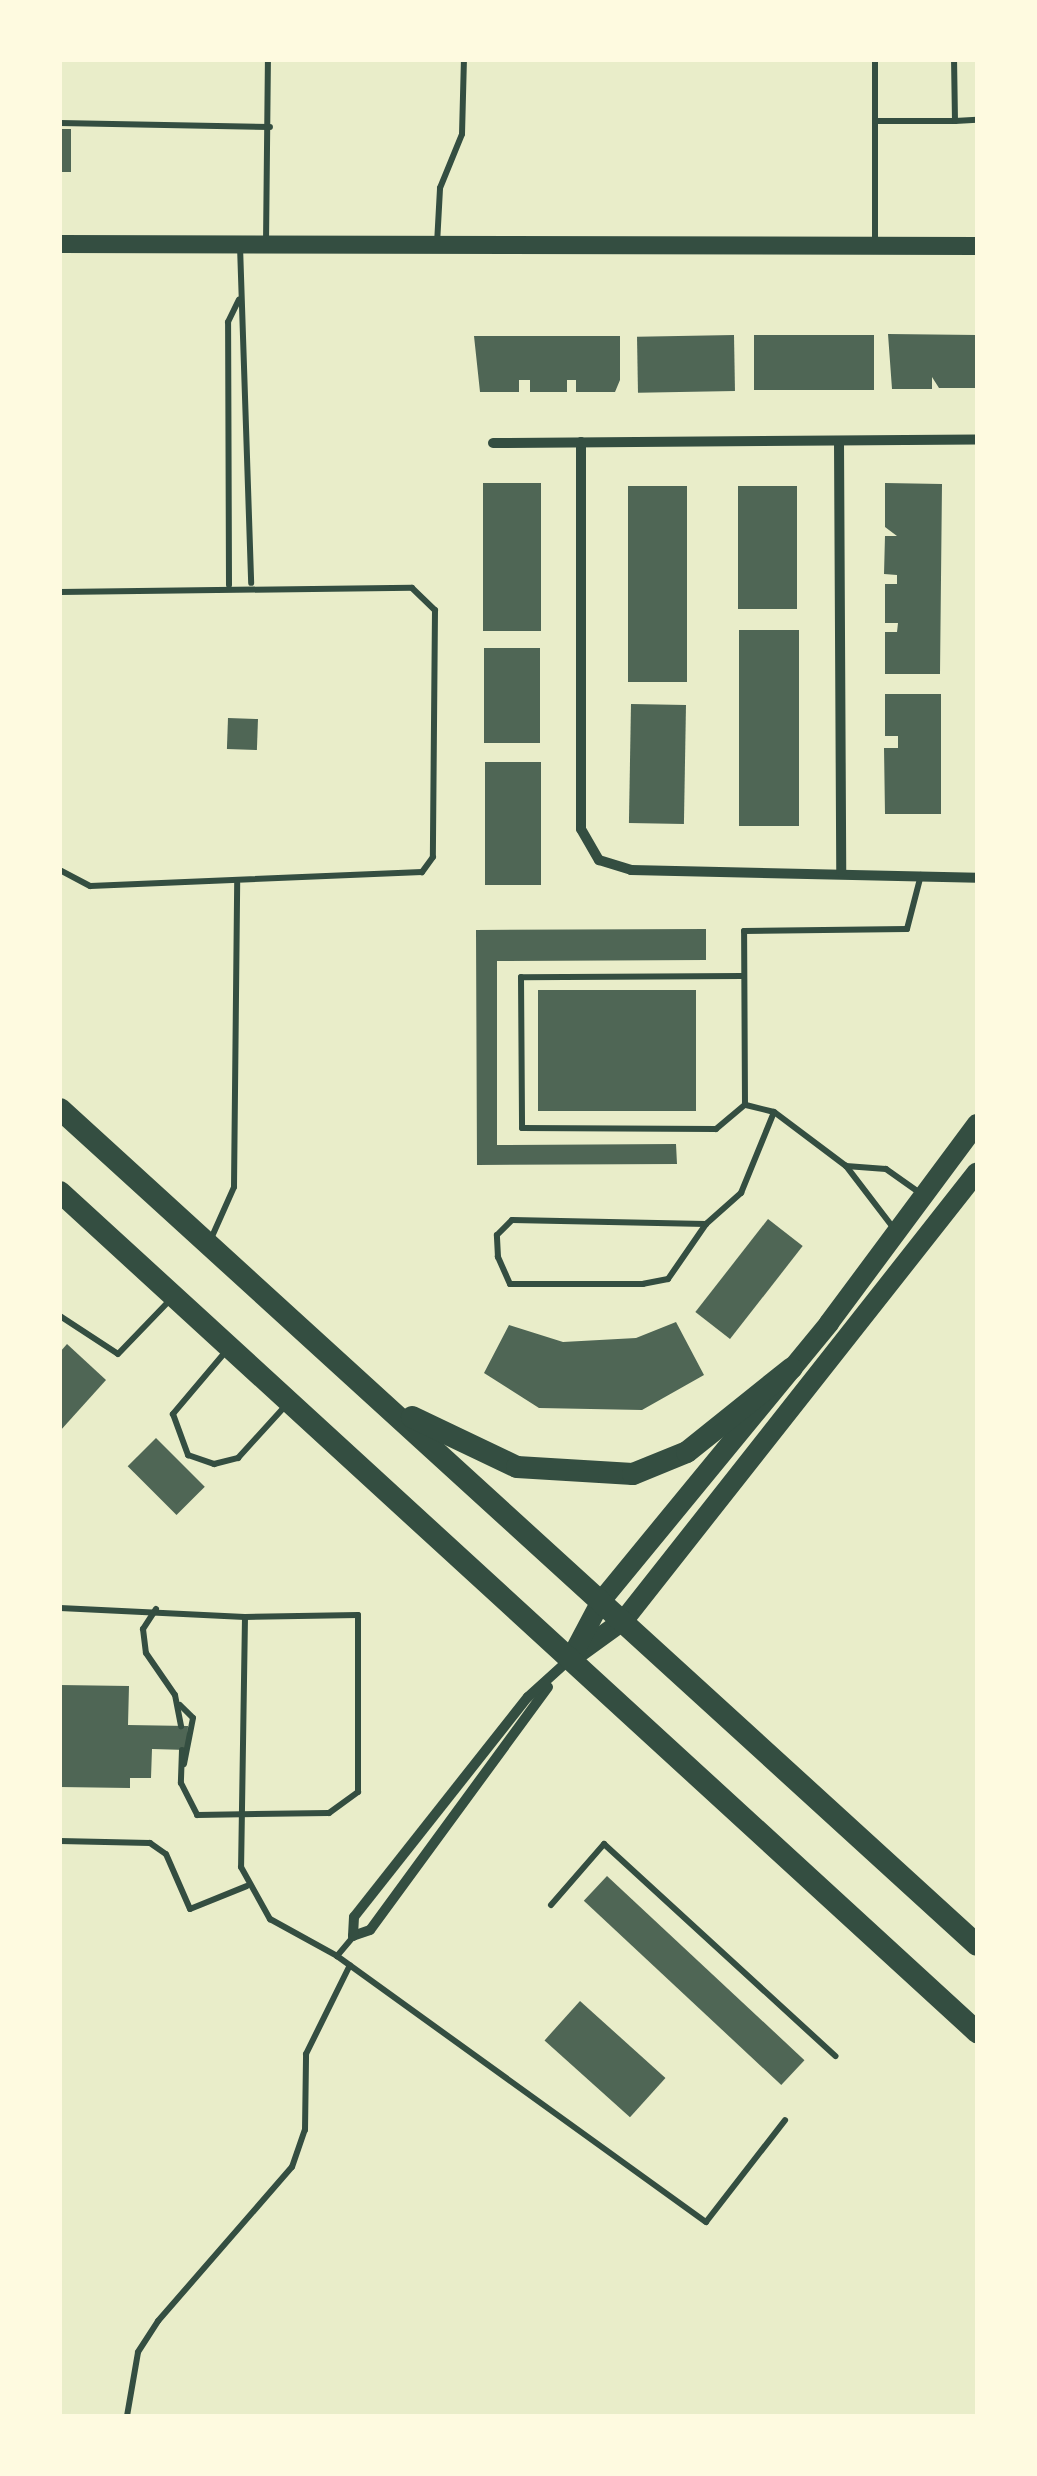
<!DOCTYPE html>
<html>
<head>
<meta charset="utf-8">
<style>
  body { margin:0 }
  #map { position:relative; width:1037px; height:2476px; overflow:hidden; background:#e9edc9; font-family:Inter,sans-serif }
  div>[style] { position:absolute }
  .building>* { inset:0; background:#4f6655; transform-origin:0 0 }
  .service>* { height:6px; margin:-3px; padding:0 3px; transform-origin:3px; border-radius:3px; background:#344e41 }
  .minor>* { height:10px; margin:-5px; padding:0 5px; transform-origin:5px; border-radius:5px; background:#344e41 }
  .tertiary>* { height:18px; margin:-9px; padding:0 9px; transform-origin:9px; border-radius:9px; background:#344e41 }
  .secondary>* { height:20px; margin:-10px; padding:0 10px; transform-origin:10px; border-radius:10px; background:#344e41 }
  .trunk>* { height:22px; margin:-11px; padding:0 11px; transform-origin:11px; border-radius:11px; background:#344e41 }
  span { translate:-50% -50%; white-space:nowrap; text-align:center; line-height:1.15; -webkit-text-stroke:8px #fefae0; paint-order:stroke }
  .frame { position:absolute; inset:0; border:62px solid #fefae0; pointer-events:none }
</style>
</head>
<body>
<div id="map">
  <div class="building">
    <div style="left:60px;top:129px;width:11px;height:43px"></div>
    <div style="clip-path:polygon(888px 334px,977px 335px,977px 388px,939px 388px,932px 377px,932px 389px,892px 389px)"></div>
    <div style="left:734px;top:335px;width:56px;height:97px;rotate:89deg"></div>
    <div style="left:754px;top:335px;width:120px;height:55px"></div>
    <div style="clip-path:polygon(474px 336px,620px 336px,620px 380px,615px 392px,576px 392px,576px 380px,567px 380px,567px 392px,530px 392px,530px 380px,519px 380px,519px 392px,480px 392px)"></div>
    <div style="left:483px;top:483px;width:58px;height:148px"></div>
    <div style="clip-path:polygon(885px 483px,942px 484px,940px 674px,885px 674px,885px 632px,897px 632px,898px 623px,885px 623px,885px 584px,897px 584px,897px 575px,884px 574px,885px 536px,897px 536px,885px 527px)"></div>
    <div style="left:628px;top:486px;width:59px;height:196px"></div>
    <div style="left:738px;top:486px;width:59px;height:123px"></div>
    <div style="left:739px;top:630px;width:60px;height:196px"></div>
    <div style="left:484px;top:648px;width:56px;height:95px"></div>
    <div style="clip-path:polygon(885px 694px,941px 694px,941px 814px,885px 814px,884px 748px,898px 748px,898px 736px,885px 736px)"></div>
    <div style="left:631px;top:704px;width:55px;height:119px;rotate:1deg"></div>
    <div style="left:228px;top:718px;width:30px;height:31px;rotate:2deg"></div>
    <div style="left:485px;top:762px;width:56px;height:123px"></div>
    <div style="clip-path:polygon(706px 929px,706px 960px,497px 961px,497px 1145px,676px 1144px,677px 1164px,477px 1165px,476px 930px)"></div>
    <div style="left:696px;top:990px;width:121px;height:158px;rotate:90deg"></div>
    <div style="left:768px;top:1219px;width:44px;height:118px;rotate:38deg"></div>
    <div style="clip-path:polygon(676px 1322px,704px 1375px,642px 1410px,539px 1408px,484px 1373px,509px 1325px,563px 1342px,636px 1338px)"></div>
    <div style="clip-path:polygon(67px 1344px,106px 1380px,60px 1431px,60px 1352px)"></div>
    <div style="left:156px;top:1438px;width:69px;height:40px;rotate:45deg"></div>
    <div style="clip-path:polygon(60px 1685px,129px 1686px,128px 1725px,188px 1726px,187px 1750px,152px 1749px,151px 1778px,130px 1778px,130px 1788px,60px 1787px)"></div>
    <div style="left:607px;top:1876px;width:270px;height:34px;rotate:43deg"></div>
    <div style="left:580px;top:2001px;width:115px;height:53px;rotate:42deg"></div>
  </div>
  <div class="service">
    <div style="left:875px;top:60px;width:184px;rotate:90deg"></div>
    <div style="left:875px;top:121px;width:80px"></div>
    <div style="left:955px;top:121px;width:61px;rotate:-90.9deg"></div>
    <div style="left:955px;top:121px;width:22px;rotate:-3deg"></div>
    <div style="left:60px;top:123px;width:210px;rotate:1.1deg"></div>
    <div style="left:266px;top:244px;width:184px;rotate:-89.4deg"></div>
    <div style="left:437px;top:244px;width:56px;rotate:-86.9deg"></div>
    <div style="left:440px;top:188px;width:58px;rotate:-67.8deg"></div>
    <div style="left:462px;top:134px;width:74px;rotate:-88.5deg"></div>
    <div style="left:240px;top:246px;width:337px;rotate:88.1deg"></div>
    <div style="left:229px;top:585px;width:263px;rotate:-90.2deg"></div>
    <div style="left:228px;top:322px;width:25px;rotate:-64deg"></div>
    <div style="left:60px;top:592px;width:352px;rotate:-0.7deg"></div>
    <div style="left:412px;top:588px;width:32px;rotate:44deg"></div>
    <div style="left:435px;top:610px;width:247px;rotate:90.5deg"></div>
    <div style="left:433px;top:857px;width:19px;rotate:126deg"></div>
    <div style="left:422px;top:872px;width:332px;rotate:177.6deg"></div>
    <div style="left:90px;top:886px;width:34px;rotate:-152deg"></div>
    <div style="left:742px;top:976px;width:221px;rotate:179.7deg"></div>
    <div style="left:521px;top:977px;width:151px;rotate:89.6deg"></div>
    <div style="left:522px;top:1128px;width:194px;rotate:0.3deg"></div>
    <div style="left:716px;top:1129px;width:38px;rotate:-40deg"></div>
    <div style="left:846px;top:1166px;width:90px;rotate:-143.1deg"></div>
    <div style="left:774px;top:1112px;width:30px;rotate:-166deg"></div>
    <div style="left:745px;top:1105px;width:174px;rotate:-90.3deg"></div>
    <div style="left:744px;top:931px;width:163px;rotate:-0.7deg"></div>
    <div style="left:907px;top:929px;width:56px;rotate:-75.5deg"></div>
    <div style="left:706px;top:1224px;width:67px;rotate:124.6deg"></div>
    <div style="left:668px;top:1279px;width:25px;rotate:169deg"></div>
    <div style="left:643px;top:1284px;width:133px;rotate:180deg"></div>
    <div style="left:510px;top:1284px;width:30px;rotate:-114deg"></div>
    <div style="left:498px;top:1257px;width:22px;rotate:-93deg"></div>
    <div style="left:497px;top:1235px;width:21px;rotate:-45deg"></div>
    <div style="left:512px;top:1220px;width:194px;rotate:1.2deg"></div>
    <div style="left:706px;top:1224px;width:47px;rotate:-41.5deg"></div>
    <div style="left:741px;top:1193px;width:87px;rotate:-67.8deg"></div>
    <div style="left:895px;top:1230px;width:81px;rotate:-127.4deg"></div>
    <div style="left:846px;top:1166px;width:40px;rotate:4.3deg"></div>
    <div style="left:886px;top:1169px;width:42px;rotate:35.2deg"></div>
    <div style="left:210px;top:1241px;width:59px;rotate:-66deg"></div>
    <div style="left:234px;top:1187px;width:304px;rotate:-89.4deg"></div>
    <div style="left:60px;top:1316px;width:69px;rotate:33.2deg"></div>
    <div style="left:118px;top:1354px;width:75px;rotate:-46.1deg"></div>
    <div style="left:227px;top:1350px;width:84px;rotate:130.2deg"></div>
    <div style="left:173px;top:1414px;width:44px;rotate:69.9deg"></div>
    <div style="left:188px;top:1455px;width:28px;rotate:19deg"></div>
    <div style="left:214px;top:1464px;width:25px;rotate:-14deg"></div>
    <div style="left:238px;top:1458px;width:72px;rotate:-47.8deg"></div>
    <div style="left:60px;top:1608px;width:185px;rotate:2.8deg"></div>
    <div style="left:245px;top:1617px;width:250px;rotate:90.9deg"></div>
    <div style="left:241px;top:1867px;width:60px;rotate:60.9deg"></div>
    <div style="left:270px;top:1919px;width:77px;rotate:28.9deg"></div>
    <div style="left:156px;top:1609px;width:24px;rotate:123deg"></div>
    <div style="left:143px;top:1629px;width:24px;rotate:83deg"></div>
    <div style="left:146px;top:1653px;width:51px;rotate:55.4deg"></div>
    <div style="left:175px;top:1695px;width:32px;rotate:79deg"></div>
    <div style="left:180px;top:1705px;width:18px;rotate:45deg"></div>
    <div style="left:193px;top:1718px;width:47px;rotate:101.1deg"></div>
    <div style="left:182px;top:1750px;width:33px;rotate:92deg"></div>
    <div style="left:181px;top:1783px;width:36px;rotate:63deg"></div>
    <div style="left:197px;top:1815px;width:132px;rotate:-0.9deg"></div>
    <div style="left:329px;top:1813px;width:36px;rotate:-36deg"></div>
    <div style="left:358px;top:1792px;width:177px;rotate:-90deg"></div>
    <div style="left:358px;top:1615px;width:113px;rotate:179deg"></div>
    <div style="left:60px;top:1841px;width:90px;rotate:1.3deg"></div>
    <div style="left:150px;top:1843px;width:19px;rotate:35deg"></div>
    <div style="left:166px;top:1854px;width:60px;rotate:66.4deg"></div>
    <div style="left:190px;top:1909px;width:61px;rotate:-22deg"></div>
    <div style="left:551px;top:1905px;width:81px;rotate:-49deg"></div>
    <div style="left:604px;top:1844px;width:314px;rotate:42.5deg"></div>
    <div style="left:353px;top:1937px;width:25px;rotate:130deg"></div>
    <div style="left:337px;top:1956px;width:455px;rotate:35.8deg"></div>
    <div style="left:706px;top:2222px;width:129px;rotate:-52.2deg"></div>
    <div style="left:127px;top:2416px;width:65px;rotate:-80.2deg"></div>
    <div style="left:138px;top:2352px;width:37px;rotate:-57deg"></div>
    <div style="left:158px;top:2321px;width:204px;rotate:-49deg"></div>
    <div style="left:292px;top:2167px;width:39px;rotate:-71deg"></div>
    <div style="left:305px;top:2130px;width:76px;rotate:-89.2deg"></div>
    <div style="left:306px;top:2054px;width:99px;rotate:-63.7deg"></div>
  </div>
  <div class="minor">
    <div style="left:581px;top:442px;width:387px;rotate:90deg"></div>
    <div style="left:581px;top:829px;width:36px;rotate:60deg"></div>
    <div style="left:599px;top:860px;width:34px;rotate:17deg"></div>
    <div style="left:631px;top:870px;width:346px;rotate:1.3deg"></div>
    <div style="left:839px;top:442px;width:430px;rotate:89.7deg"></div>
    <div style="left:493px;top:443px;width:484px;rotate:-0.4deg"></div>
    <div style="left:548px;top:1687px;width:301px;rotate:126.2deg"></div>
    <div style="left:370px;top:1930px;width:18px;rotate:161deg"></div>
    <div style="left:353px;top:1936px;width:19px;rotate:-87deg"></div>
    <div style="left:354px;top:1917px;width:280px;rotate:-51.7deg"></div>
    <div style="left:528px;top:1697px;width:57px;rotate:-42.1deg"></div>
  </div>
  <div class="tertiary">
    <div style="left:60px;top:244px;width:917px;rotate:0.12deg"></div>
  </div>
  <div class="secondary">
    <div style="left:577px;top:1654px;width:58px;rotate:-35.9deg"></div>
    <div style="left:624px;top:1620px;width:570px;rotate:-51.76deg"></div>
    <div style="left:571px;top:1658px;width:64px;rotate:-62.2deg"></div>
    <div style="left:601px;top:1601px;width:360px;rotate:-50.6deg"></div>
    <div style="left:829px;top:1323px;width:248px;rotate:-53.4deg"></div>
  </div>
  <div class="trunk">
    <div style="left:60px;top:1109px;width:1241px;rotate:42.35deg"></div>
    <div style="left:60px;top:1192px;width:1244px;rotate:42.49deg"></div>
    <div style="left:412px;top:1417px;width:116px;rotate:25.5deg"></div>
    <div style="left:517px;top:1467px;width:116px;rotate:3.5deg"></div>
    <div style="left:633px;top:1474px;width:58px;rotate:-22.2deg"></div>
    <div style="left:687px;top:1452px;width:134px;rotate:-38.7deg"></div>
  </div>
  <div class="frame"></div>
</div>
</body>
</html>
